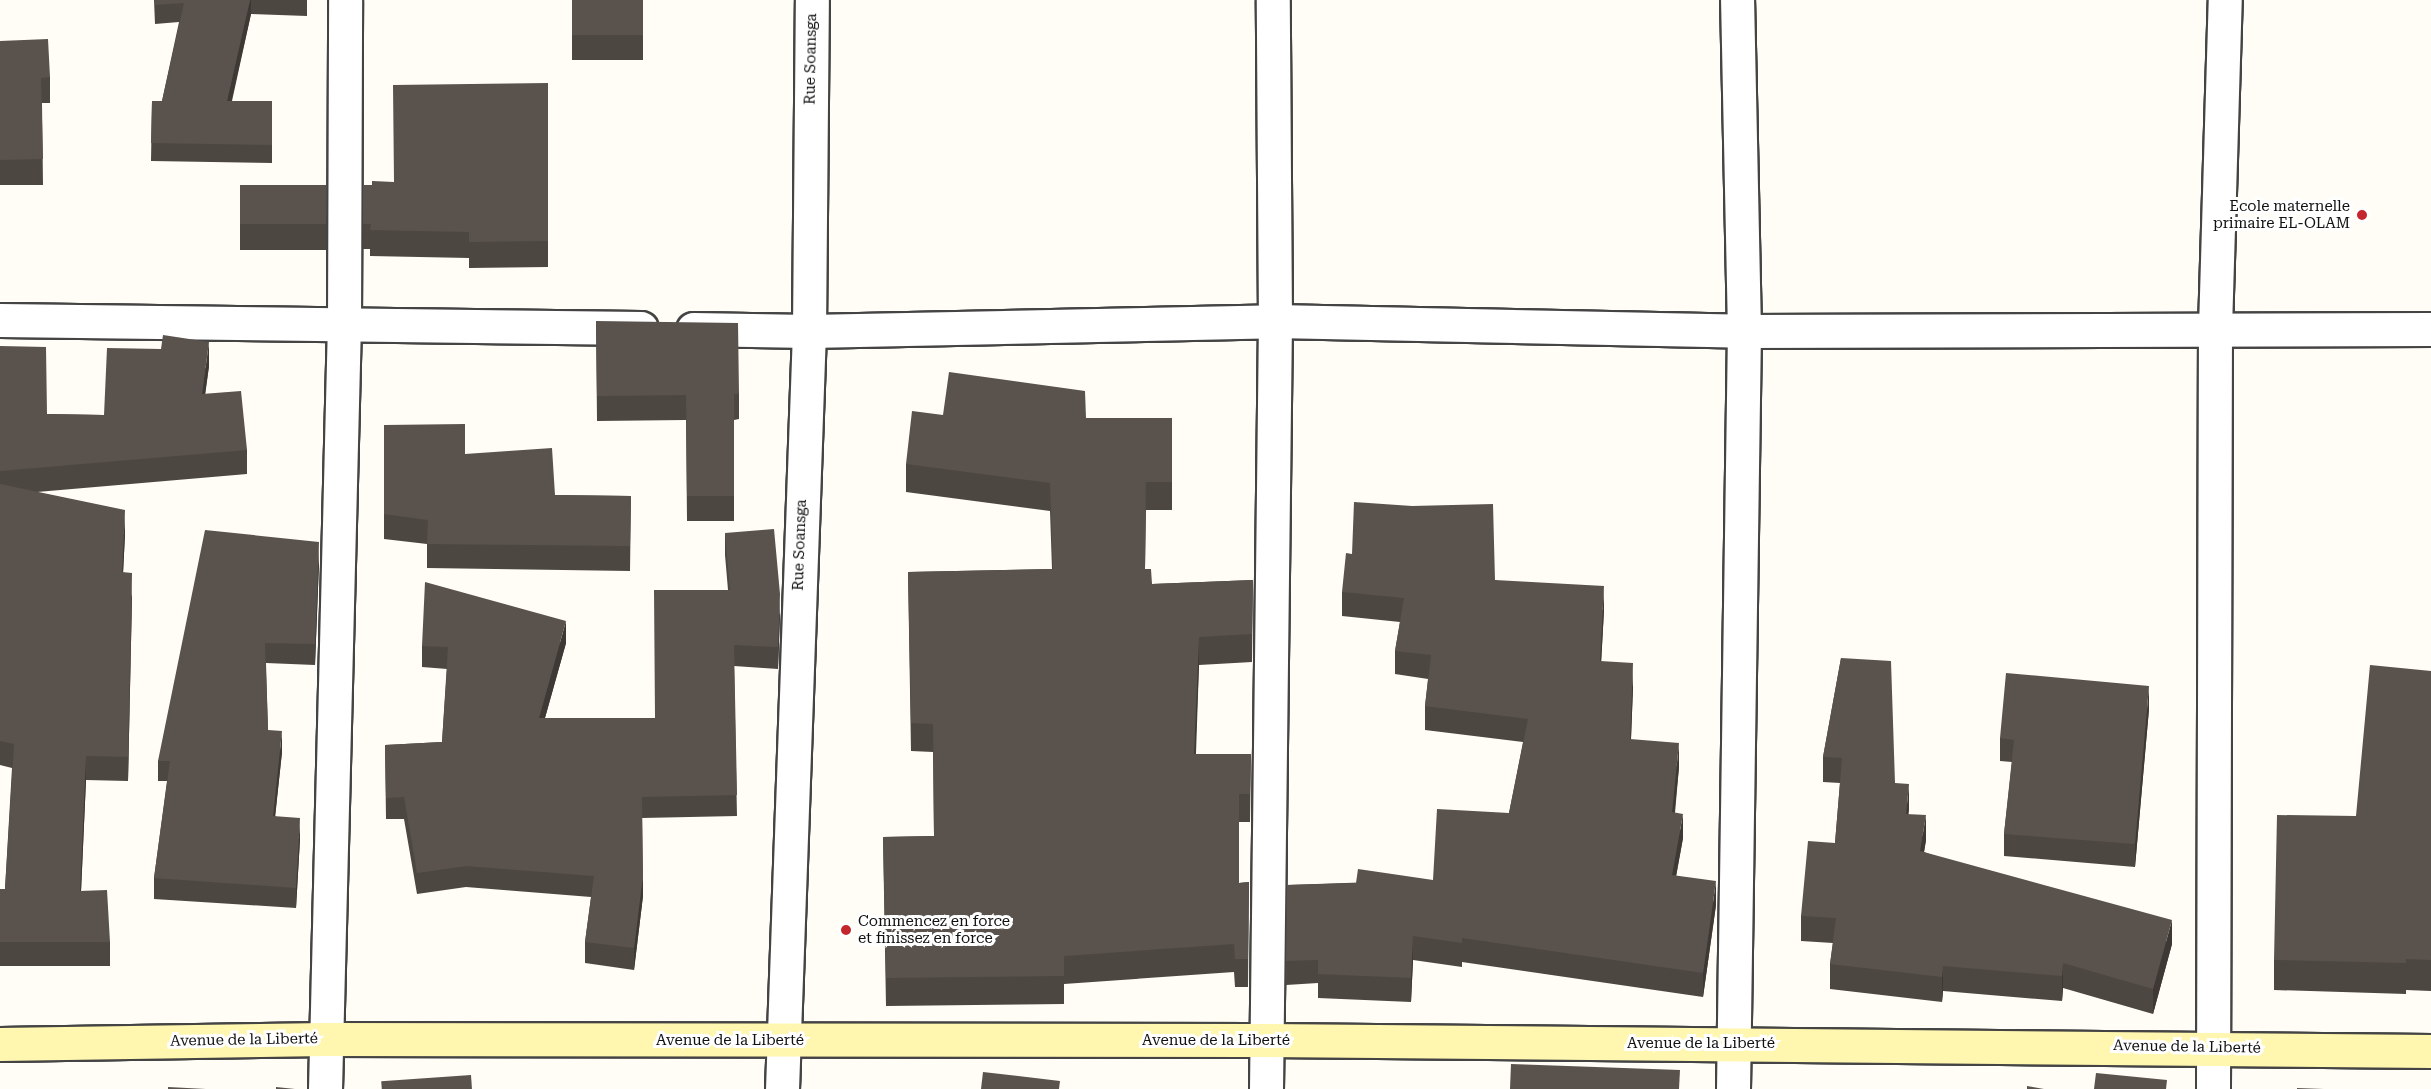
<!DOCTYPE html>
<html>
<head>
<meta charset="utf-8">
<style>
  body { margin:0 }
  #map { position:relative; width:2431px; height:1089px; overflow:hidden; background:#fffdf5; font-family:"Roboto Serif",serif }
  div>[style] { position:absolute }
  .roads { filter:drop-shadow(2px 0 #444) drop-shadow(-2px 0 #444) drop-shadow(0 2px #444) drop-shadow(0 -2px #444) }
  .street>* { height:33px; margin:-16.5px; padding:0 16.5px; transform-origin:16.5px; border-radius:16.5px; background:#fff }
  .secondary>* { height:33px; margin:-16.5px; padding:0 16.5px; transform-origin:16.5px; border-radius:16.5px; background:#fff6b0 }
  .wall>* { inset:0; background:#4d4742; transform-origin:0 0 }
  .shaded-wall>* { inset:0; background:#3f3936 }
  .building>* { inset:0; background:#5a524d; transform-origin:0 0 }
  .dots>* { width:16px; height:16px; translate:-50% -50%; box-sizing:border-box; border:3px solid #fff; border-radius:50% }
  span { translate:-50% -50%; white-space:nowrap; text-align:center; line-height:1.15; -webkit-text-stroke:6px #fff; paint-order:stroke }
  .street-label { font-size:15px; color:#111 }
  .poi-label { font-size:15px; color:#111 }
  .right { translate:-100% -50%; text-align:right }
  .left { translate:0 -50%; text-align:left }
</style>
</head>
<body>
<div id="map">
  <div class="roads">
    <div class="street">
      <div style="left:0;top:320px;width:641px;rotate:0.72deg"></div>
      <div style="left:693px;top:329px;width:116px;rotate:1deg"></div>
      <div style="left:809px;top:331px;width:466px;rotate:-1.2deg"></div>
      <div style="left:1275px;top:321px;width:469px;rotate:1.2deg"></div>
      <div style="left:1744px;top:331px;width:687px;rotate:-0.17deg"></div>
      <div style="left:325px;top:1089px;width:766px;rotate:-88.58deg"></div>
      <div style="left:344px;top:323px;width:323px;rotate:-89.8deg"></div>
      <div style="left:782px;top:1089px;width:758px;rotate:-87.96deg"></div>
      <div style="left:809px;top:331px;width:331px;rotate:-89.5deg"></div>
      <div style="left:1266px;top:1089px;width:768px;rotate:-89.33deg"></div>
      <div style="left:1275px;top:321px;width:321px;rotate:-90.4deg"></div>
      <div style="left:1733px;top:1089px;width:758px;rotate:-89.17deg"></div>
      <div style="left:1744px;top:331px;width:331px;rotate:-91.2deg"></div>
      <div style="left:2213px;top:1089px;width:761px;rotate:-89.85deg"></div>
      <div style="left:2215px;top:328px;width:328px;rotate:-88.3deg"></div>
    </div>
    <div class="secondary">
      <div style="left:0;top:1044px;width:325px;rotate:-0.9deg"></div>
      <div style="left:325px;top:1039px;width:941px;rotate:0.06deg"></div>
      <div style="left:1266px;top:1040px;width:1165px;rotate:0.54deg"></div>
    </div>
  </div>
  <div class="wall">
    <div style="clip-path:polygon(154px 0,307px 0,307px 16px,251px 14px,232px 101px,272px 101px,272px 163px,151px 161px,152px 101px,162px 101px,179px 22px,155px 24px)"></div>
    <div style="left:572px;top:0;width:71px;height:60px"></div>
    <div style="clip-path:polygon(0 41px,50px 77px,50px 103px,42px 103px,43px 185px,0 185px)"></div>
    <div style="clip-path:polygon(548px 83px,548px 267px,469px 268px,469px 258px,370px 256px,370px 249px,363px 249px,363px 185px,372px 185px,394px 182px)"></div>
    <div style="left:240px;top:185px;width:86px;height:65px"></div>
    <div style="clip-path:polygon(596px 321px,739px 394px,739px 419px,734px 420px,734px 521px,687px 521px,686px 420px,597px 421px)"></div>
    <div style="clip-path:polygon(0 346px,47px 414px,104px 415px,209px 366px,205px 394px,247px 450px,247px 474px,37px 492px,125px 534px,123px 572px,132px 597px,128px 781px,86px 780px,81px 891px,110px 942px,110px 966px,0 966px,0 889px,5px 889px,12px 768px,0 765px)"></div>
    <div style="clip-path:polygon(943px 415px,1086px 418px,1172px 418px,1172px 510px,1146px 510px,1145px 569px,1152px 584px,1253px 580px,1252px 662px,1199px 665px,1196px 754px,1251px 754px,1250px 822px,1239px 822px,1239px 883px,1249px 882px,1248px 987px,1235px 987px,1234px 972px,1064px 984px,1064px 1004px,886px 1006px,883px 837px,934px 836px,933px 752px,911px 751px,908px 572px,1052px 569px,1050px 511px,906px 492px,906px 464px)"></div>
    <div style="clip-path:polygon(384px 425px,465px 454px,555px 495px,631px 496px,630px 571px,427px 568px,427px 544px,384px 539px)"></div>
    <div style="clip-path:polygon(725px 533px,780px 615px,778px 669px,734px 666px,737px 816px,642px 818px,643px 896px,634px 970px,585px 963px,585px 942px,591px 897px,466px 887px,417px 894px,404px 819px,386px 819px,385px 745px,442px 742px,447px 669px,422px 667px,422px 646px,566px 643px,545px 718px,655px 718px,728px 590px,725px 555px)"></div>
    <div style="clip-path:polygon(319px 563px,315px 665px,266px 663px,268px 730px,282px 752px,275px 816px,300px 839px,296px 908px,154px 899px,154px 878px,167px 781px,158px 781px,158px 761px)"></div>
    <div style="clip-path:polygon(1495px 580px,1604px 610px,1601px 661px,1633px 687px,1631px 740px,1679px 767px,1675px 813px,1683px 838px,1676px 876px,1716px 905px,1703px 997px,1462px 962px,1462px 967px,1413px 960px,1411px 1002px,1318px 998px,1318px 983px,1286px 985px,1287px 885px,1433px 880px,1509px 813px,1523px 742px,1425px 730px,1425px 706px,1428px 679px,1395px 674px,1395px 651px,1400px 622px,1342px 616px,1342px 592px)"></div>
    <div style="clip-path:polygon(1841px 658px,1895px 783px,1909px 809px,1908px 814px,1926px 840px,1924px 852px,2172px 944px,2153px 1014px,2063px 988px,2062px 1001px,1943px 991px,1942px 1002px,1830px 989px,1830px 964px,1833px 943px,1801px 941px,1801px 916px,1835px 843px,1840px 783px,1823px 782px,1823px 757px)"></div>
    <div style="clip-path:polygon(2431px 671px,2431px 991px,2406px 990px,2406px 994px,2274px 990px,2274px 960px,2356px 816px)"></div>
    <div style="clip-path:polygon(2149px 709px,2135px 867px,2004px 856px,2004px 834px,2012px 762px,2000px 761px,2000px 738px)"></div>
  </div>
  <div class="shaded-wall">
    <div style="clip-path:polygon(250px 0,251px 0,251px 14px,227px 120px,227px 101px)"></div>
    <div style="clip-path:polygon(209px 342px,209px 366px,202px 418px,202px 394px)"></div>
    <div style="clip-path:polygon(125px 510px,125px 534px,122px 596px,122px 572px)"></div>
    <div style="clip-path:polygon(319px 542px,319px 563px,315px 665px,315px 644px)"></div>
    <div style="clip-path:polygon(132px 573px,132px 597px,128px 781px,128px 757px)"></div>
    <div style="clip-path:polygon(1604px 586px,1604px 610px,1600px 685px,1600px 661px)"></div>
    <div style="clip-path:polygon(780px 594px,780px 615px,778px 669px,778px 647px)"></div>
    <div style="clip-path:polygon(566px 621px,566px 643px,539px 739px,539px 718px)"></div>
    <div style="clip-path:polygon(1199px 637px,1199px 665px,1194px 782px,1194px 754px)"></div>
    <div style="clip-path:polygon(1633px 663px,1633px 687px,1630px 763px,1630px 739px)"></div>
    <div style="clip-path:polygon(2149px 686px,2149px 709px,2135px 867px,2135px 844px)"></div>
    <div style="clip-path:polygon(282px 731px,282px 752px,273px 837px,273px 816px)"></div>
    <div style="clip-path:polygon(1679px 743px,1679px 767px,1672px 836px,1672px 812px)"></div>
    <div style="clip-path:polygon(86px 756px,86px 780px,80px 915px,80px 891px)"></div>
    <div style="clip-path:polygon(1909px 784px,1909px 809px,1906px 839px,1906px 814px)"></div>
    <div style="clip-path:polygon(1683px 814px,1683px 838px,1672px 899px,1672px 875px)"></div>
    <div style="clip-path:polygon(1926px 815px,1926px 840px,1920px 876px,1920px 851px)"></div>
    <div style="clip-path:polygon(300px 818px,300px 839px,296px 908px,296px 888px)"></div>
    <div style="clip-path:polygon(643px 875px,643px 896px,634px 970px,634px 948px)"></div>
    <div style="clip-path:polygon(1716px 881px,1716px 905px,1703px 997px,1703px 973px)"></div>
    <div style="clip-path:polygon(2172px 920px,2172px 944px,2153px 1014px,2153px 989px)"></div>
    <div style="clip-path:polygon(1413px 936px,1413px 960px,1411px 1002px,1411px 978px)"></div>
    <div style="clip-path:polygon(2063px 963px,2063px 988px,2062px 1001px,2062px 976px)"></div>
    <div style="clip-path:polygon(1943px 966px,1943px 991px,1942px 1002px,1942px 977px)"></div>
  </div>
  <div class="building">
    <div style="clip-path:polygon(155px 0,250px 0,227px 101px,272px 101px,272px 145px,151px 143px,152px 101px,162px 101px,184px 3px,155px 5px)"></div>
    <div style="left:572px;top:0;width:71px;height:35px"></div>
    <div style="clip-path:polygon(48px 39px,50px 77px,41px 78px,43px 159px,0 160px,0 41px)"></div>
    <div style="clip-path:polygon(548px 83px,548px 241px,469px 242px,469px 232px,370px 230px,371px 224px,363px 224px,363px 185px,372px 185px,372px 181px,394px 182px,393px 85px)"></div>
    <div style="left:240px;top:185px;width:86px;height:39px"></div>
    <div style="clip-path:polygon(596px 321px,738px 323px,739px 394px,734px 394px,734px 496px,687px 496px,686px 395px,597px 396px)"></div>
    <div style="clip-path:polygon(163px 335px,209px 342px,202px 394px,241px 391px,247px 450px,0 471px,0 346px,46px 347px,47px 414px,104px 415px,107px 348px,161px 349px)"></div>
    <div style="clip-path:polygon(949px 372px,1085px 391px,1086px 418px,1172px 418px,1172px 482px,1146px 482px,1145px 569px,1151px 569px,1152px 584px,1253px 580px,1252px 634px,1199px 637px,1194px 754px,1251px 754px,1250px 794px,1239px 794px,1239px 883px,1249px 882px,1248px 959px,1235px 959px,1234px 944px,1064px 956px,1064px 976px,886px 978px,883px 837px,934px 836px,933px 724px,911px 723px,908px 572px,1053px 569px,1050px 483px,906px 464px,912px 411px,943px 415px)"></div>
    <div style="clip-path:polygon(465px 424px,465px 454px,552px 448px,555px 495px,631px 496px,630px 546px,427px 544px,428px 520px,384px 514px,384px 425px)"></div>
    <div style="clip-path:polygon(0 484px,125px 510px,122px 572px,132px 573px,128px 757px,86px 756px,80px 891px,107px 890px,110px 942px,0 942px,0 889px,5px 889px,14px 744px,0 741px)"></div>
    <div style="clip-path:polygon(1354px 502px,1412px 506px,1493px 504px,1495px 580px,1604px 586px,1600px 661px,1633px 663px,1630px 739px,1679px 743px,1672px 812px,1683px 814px,1672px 875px,1716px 881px,1703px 973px,1462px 938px,1462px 943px,1413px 936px,1411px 978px,1318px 974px,1318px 960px,1286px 961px,1287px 885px,1356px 883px,1358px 869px,1433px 880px,1437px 809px,1509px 813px,1528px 719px,1425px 706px,1431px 655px,1395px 651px,1404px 598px,1342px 592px,1346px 553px,1352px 554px)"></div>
    <div style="clip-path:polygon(774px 529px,780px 594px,778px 647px,734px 645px,737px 795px,642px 797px,643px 875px,634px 948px,585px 942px,594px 876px,466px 866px,417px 873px,404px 797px,386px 798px,385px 745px,442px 742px,448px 647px,422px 646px,425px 582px,566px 621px,539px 718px,655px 718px,654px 590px,730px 590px,725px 533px)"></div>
    <div style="clip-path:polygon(205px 530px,319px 542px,315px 644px,265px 643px,268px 730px,282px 731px,273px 816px,300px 818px,296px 888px,154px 878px,170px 761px,158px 761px)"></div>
    <div style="clip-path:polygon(1841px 658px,1891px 661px,1895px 783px,1909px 784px,1906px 814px,1926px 815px,1920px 851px,2172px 920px,2153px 989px,2063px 963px,2062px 976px,1943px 966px,1942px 977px,1830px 964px,1836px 918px,1801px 916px,1808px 841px,1835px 843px,1842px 758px,1823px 757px)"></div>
    <div style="clip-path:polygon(2370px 665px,2431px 671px,2431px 960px,2406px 959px,2406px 963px,2274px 960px,2277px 815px,2356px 816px)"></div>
    <div style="clip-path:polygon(2006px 673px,2149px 686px,2135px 844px,2004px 834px,2014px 740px,2000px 738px)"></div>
    <div style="clip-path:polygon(1511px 1064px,1680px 1070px,1679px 1089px,1510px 1089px)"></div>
    <div style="clip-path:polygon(983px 1072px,1060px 1081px,1059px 1089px,981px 1089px)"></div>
    <div style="clip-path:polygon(2096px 1073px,2167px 1080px,2166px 1089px,2094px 1089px)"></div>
    <div style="left:471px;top:1075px;width:14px;height:90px;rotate:86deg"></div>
    <div style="clip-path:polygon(2027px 1086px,2044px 1089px,2027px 1089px)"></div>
    <div style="clip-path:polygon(168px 1087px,206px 1089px,168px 1089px)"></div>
    <div style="clip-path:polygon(276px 1087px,295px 1089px,276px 1089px)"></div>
    <div style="clip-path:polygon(2297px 1088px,2324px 1089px,2297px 1089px)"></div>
  </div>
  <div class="dots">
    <div style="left:2362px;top:215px;background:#c4262e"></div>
    <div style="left:846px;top:930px;background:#c4262e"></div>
  </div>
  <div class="street-label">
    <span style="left:811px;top:59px;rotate:-89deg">Rue Soansga</span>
    <span style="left:800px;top:545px;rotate:-88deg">Rue Soansga</span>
    <span style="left:244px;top:1040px;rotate:-1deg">Avenue de la Liberté</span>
    <span style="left:730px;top:1041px">Avenue de la Liberté</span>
    <span style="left:1216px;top:1041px">Avenue de la Liberté</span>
    <span style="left:1701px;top:1044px">Avenue de la Liberté</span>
    <span style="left:2187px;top:1047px;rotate:1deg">Avenue de la Liberté</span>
  </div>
  <div class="poi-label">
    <span class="right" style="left:2350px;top:215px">Ecole maternelle<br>primaire EL-OLAM</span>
    <span class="left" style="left:858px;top:930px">Commencez en force<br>et finissez en force</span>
  </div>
</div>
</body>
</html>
